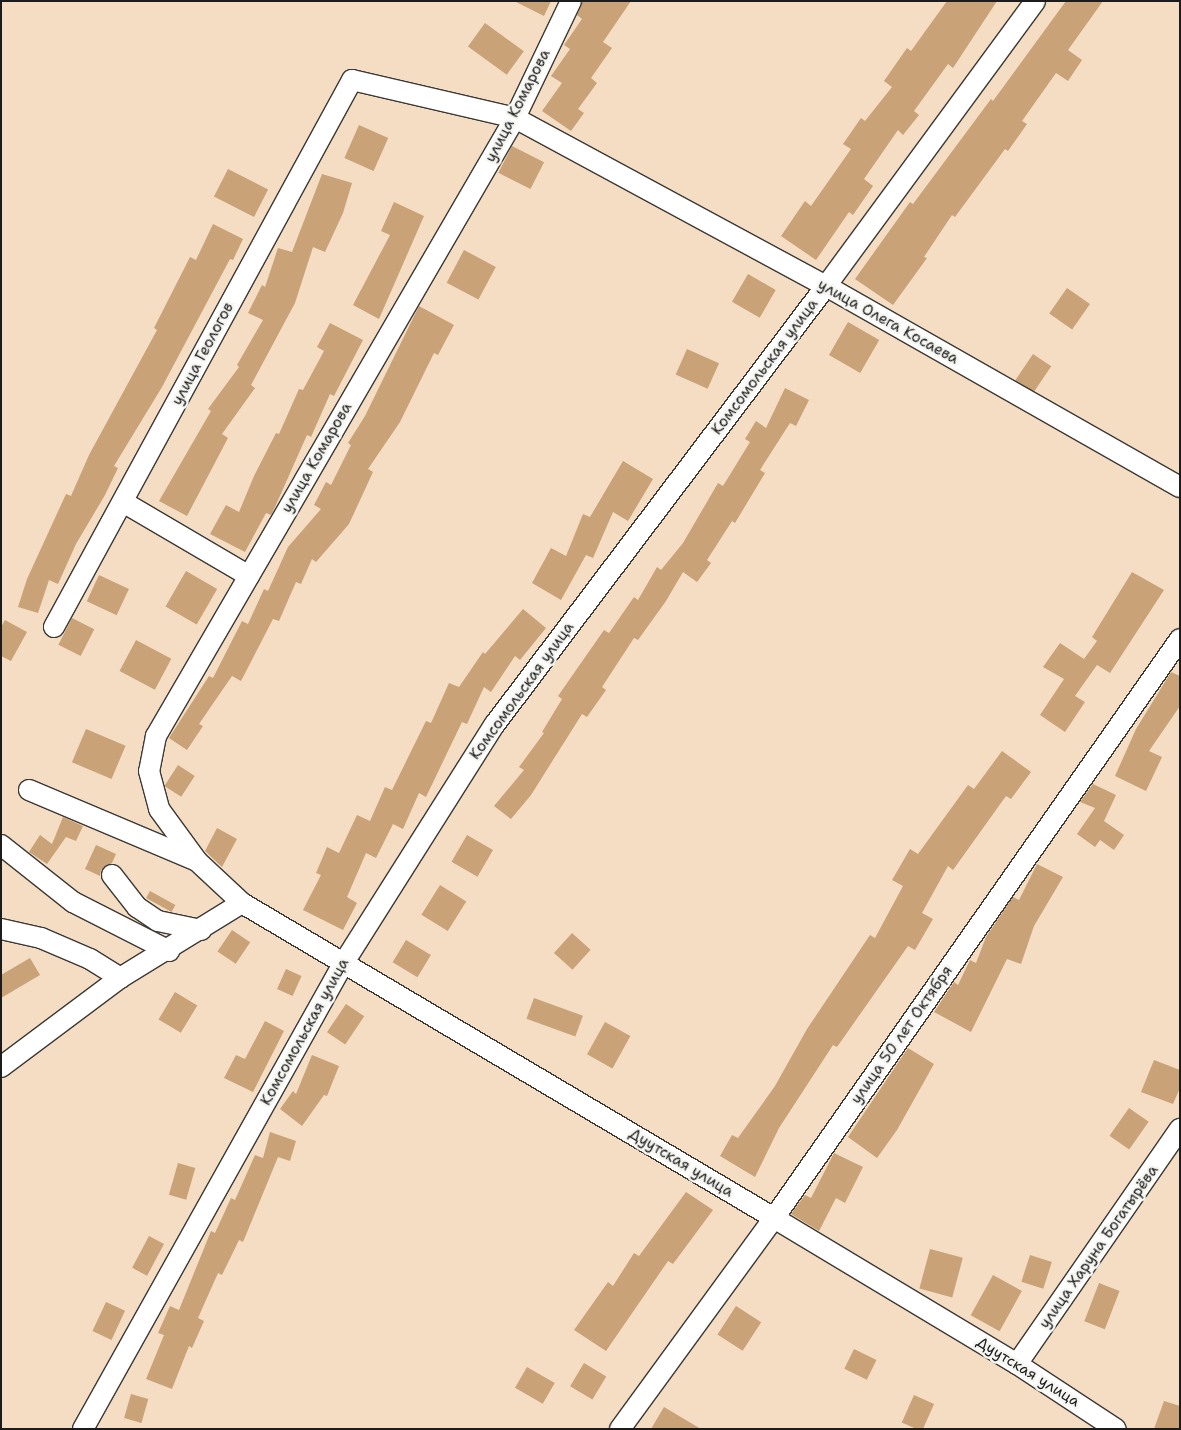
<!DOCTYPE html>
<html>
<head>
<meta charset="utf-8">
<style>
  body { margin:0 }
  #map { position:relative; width:1181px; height:1430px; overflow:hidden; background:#f4ddc3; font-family:"Shantell Sans",sans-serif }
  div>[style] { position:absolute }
  .building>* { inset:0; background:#c9a277; transform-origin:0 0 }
  .roads { filter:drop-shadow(1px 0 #3c3935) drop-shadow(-1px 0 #3c3935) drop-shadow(0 1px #3c3935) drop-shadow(0 -1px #3c3935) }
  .minor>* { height:20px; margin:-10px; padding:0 10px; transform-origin:10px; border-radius:10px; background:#fff }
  span { translate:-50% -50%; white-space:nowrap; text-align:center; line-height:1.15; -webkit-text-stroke:5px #f6f6f2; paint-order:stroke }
  .street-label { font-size:15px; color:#1c1c1c }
  .frame { position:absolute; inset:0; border:2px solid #1c1c1c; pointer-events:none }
</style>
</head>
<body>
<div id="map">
  <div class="building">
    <div style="clip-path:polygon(514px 1px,551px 1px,544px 16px)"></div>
    <div style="clip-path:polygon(583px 1px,631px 1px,603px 42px,612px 48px,591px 78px,597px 83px,578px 109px,584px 113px,571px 131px,542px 111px,562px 83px,551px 76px,570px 49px,564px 45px,582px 19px,577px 15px)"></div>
    <div style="clip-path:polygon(947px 1px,997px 1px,953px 68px,948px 64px,914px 111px,919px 115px,903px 135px,898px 130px,864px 179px,873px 186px,853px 215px,849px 212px,816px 260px,781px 236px,805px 201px,811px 206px,851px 149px,843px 144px,861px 118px,865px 121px,892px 87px,884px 81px,907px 48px,911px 51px)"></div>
    <div style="clip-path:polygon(1066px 1px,1103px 1px,1068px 50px,1082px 60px,1068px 81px,1056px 73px,1022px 121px,1027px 124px,1008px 151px,1005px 149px,955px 217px,952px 215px,924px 257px,927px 258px,893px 305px,855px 279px,910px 202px,913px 204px,991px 99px,993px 101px)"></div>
    <div style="left:485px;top:23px;width:48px;height:29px;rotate:36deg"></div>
    <div style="left:359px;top:125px;width:32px;height:36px;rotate:24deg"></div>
    <div style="left:512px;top:146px;width:36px;height:30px;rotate:27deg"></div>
    <div style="left:228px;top:169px;width:45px;height:31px;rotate:27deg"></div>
    <div style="clip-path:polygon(322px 174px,352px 183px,343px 213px,325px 252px,313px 247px,295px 303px,251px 385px,255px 388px,222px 434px,228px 438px,187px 516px,159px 501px,211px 411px,208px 409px,239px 367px,237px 365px,263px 320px,248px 313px,262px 285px,265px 287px,278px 248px,292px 252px)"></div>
    <div style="clip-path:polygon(394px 202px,424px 216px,379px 319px,353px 305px,390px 235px,381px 231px)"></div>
    <div style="clip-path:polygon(213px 224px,243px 239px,233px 260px,230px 259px,162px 387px,114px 466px,118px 468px,105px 495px,76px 544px,58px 584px,49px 580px,38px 613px,18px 607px,27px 579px,66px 494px,71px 496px,89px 455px,157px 330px,154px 328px,190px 257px,196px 260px)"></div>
    <div style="left:464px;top:250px;width:36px;height:37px;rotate:28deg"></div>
    <div style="left:748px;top:274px;width:32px;height:32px;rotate:30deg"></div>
    <div style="left:1067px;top:288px;width:28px;height:31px;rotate:35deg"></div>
    <div style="clip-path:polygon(419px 306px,454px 325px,438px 355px,434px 353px,400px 422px,368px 469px,373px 472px,349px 524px,316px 562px,312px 559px,301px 584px,296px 582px,279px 621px,273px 619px,241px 681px,232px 676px,199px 724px,203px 726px,187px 750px,169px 738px,209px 676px,213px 678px,242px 621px,248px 624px,264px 589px,268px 591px,288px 547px,321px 509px,314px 505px,326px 482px,331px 485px,351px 445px,348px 443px,365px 416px)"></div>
    <div style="left:848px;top:322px;width:36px;height:38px;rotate:30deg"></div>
    <div style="clip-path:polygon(330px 323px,363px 340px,334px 396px,330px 394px,311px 437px,307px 435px,275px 507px,271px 515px,266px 513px,245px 552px,210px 534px,226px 505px,239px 512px,254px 476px,276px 433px,279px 434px,299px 389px,303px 390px,324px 351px,317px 347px)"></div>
    <div style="left:687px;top:349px;width:35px;height:28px;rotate:24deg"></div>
    <div style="left:1033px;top:354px;width:22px;height:32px;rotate:34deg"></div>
    <div style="clip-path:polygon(785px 388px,809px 400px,796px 426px,790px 423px,760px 470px,765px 473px,735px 523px,732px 521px,707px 560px,711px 563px,697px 582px,683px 572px,666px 601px,638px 640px,634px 638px,602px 687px,606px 690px,587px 717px,582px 714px,531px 795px,511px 819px,494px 806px,524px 770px,519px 767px,544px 733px,542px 732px,562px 699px,558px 696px,604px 630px,609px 633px,634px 597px,638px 600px,657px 567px,661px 570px,683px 543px,718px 483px,723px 486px,750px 442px,745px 439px,756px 421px,766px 428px)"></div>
    <div style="clip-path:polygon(623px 461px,653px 479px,628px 521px,613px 512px,593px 558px,586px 555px,561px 600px,532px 583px,551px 548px,566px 556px,583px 514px,590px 517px)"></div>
    <div style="left:186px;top:571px;width:36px;height:41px;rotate:30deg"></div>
    <div style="clip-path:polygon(1132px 572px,1164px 590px,1110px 673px,1097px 665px,1075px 696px,1085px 702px,1065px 732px,1040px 715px,1064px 679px,1043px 667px,1060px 643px,1084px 659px,1097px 641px,1092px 637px)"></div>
    <div style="left:99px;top:575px;width:33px;height:29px;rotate:25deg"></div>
    <div style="clip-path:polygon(523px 609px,546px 628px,520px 660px,515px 656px,491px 692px,484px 687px,467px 724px,462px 722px,426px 797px,419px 793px,403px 829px,393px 824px,376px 858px,366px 853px,347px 897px,357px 903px,343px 930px,303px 910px,321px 875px,316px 873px,327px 847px,339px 853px,357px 815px,370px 821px,385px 787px,392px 790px,426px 721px,431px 723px,449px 683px,459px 687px,483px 652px,485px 654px)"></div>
    <div style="left:72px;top:618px;width:25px;height:30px;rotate:27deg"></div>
    <div style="clip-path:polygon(5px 620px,27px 632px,11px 661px,1px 656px,1px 627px)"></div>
    <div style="left:136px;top:640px;width:40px;height:35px;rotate:28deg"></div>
    <div style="clip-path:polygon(1171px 672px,1180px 676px,1180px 706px,1149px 751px,1162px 757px,1146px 791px,1115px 776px,1136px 729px)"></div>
    <div style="left:86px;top:729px;width:43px;height:36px;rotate:23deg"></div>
    <div style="clip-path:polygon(1002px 751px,1031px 772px,1011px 799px,1006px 796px,953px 870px,948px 866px,922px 913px,933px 919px,915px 950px,908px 946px,837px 1047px,833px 1045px,779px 1128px,755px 1177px,720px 1156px,732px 1135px,738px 1138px,775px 1086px,807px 1029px,870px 935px,875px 938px,903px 886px,892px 880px,910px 849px,918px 854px,968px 785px,974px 789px)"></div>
    <div style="left:178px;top:765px;width:20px;height:25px;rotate:33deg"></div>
    <div style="clip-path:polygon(1093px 784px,1116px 795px,1104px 821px,1124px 835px,1114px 850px,1100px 840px,1095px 847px,1077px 834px,1095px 808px,1080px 802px)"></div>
    <div style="clip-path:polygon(63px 817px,83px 826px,76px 841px,66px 837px,47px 864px,29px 852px,40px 835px,52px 844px)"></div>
    <div style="clip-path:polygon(217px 828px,237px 839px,222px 867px,205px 851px)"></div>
    <div style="left:467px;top:835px;width:30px;height:31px;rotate:30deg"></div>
    <div style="clip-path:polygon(96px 845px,116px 854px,112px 863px,101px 870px,100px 876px,85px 869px)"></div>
    <div style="clip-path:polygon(1037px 864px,1063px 877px,1034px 926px,1021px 964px,1007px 959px,971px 1032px,934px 1012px,954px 982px,958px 985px,970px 960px,976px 963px,986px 937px,1013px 897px,1019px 900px)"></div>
    <div style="left:440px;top:885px;width:31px;height:35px;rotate:32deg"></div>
    <div style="left:150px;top:891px;width:29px;height:8px;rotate:29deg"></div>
    <div style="left:232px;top:930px;width:22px;height:26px;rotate:34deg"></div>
    <div style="left:572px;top:933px;width:25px;height:27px;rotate:42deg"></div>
    <div style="left:406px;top:940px;width:29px;height:26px;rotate:31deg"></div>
    <div style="clip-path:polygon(30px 958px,40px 975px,1px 998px,1px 975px)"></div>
    <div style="left:286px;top:969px;width:17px;height:22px;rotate:24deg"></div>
    <div style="left:175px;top:992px;width:26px;height:32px;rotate:31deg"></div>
    <div style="left:534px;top:998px;width:52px;height:22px;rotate:20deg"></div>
    <div style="left:346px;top:1004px;width:22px;height:34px;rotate:34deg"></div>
    <div style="clip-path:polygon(265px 1021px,284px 1031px,253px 1092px,224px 1078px,236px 1055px,245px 1059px)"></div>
    <div style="left:605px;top:1022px;width:29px;height:37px;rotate:29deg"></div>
    <div style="clip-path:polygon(908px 1048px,934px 1064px,897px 1130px,877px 1158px,848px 1137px)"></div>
    <div style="clip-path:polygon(312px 1055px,339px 1066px,327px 1096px,324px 1095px,302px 1126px,280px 1109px,293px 1091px,296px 1094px)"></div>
    <div style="clip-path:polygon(1154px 1060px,1180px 1070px,1180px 1088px,1173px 1104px,1141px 1092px)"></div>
    <div style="left:1129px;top:1108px;width:24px;height:34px;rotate:35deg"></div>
    <div style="clip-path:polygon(270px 1132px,296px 1141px,290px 1161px,278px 1157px,243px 1242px,239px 1240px,222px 1275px,218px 1273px,198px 1318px,204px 1321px,192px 1348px,189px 1346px,172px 1389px,146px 1379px,164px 1335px,158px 1333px,170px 1306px,179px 1310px,211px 1231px,215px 1233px,231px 1198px,235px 1200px,255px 1155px,263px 1158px)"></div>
    <div style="clip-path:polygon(834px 1153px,863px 1167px,845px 1203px,836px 1198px,819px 1231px,791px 1214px,805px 1195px,811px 1198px)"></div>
    <div style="left:178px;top:1163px;width:18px;height:33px;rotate:16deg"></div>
    <div style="clip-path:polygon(686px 1192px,713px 1210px,673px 1264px,668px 1261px,606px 1351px,574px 1330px,608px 1282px,613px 1286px,634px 1253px,639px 1256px)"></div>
    <div style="left:149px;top:1236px;width:17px;height:36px;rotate:28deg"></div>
    <div style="left:930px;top:1249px;width:34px;height:41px;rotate:15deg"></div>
    <div style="left:1030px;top:1255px;width:23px;height:28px;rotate:18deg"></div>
    <div style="left:993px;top:1275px;width:33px;height:46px;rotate:29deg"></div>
    <div style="left:1099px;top:1283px;width:22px;height:41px;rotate:21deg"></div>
    <div style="left:106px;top:1302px;width:21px;height:32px;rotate:25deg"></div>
    <div style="left:736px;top:1306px;width:30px;height:34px;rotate:33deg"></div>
    <div style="left:854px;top:1349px;width:25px;height:22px;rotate:26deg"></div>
    <div style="left:584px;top:1363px;width:26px;height:27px;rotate:31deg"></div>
    <div style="left:527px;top:1367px;width:32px;height:24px;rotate:30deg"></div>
    <div style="left:131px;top:1394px;width:18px;height:25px;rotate:16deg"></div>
    <div style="left:914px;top:1395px;width:22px;height:30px;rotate:24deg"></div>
    <div style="clip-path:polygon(1164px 1401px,1180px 1406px,1180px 1429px,1154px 1429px)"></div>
    <div style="clip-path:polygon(664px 1407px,701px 1429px,651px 1429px)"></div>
  </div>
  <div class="roads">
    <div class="minor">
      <div style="left:571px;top:1px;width:130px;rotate:115.6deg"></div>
      <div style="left:515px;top:118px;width:715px;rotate:120.15deg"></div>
      <div style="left:156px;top:736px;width:36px;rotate:101deg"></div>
      <div style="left:149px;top:771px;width:39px;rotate:75deg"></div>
      <div style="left:159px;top:809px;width:64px;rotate:53.8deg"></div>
      <div style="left:197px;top:861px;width:62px;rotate:43deg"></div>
      <div style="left:242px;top:903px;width:618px;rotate:30.63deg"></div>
      <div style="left:774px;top:1218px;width:283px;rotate:31deg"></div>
      <div style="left:1017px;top:1364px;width:118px;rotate:33.3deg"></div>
      <div style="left:123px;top:502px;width:146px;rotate:30.4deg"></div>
      <div style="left:54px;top:627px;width:623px;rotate:-61.42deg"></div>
      <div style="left:352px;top:80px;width:167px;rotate:13.1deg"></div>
      <div style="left:515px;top:118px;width:353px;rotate:28.4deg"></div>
      <div style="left:826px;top:286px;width:407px;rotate:29.6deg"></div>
      <div style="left:29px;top:790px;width:180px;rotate:22.9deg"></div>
      <div style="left:1px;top:845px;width:92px;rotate:38.4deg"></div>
      <div style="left:73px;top:902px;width:108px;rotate:27deg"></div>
      <div style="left:112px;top:875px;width:41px;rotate:52deg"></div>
      <div style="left:137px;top:907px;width:25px;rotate:34deg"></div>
      <div style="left:158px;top:921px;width:44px;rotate:11.8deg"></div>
      <div style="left:1px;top:929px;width:41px;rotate:12.7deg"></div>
      <div style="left:41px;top:938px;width:53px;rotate:23.2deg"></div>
      <div style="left:90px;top:959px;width:36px;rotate:32deg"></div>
      <div style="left:1px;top:1067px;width:149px;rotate:-36.8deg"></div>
      <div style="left:120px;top:978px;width:143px;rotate:-31.6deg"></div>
      <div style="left:1017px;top:1364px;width:286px;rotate:-55.3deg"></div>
      <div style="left:83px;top:1429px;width:533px;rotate:-60.79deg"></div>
      <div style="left:343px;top:964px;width:284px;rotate:-57.7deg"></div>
      <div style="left:495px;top:724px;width:549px;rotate:-52.92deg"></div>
      <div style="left:826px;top:286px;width:353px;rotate:-53.7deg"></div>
      <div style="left:620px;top:1429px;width:261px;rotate:-53.9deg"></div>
      <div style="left:774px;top:1218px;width:707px;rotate:-54.96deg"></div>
    </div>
  </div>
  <div class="street-label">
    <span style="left:518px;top:106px;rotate:-63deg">улица Комарова</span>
    <span style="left:888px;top:322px;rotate:29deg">улица Олега Косаева</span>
    <span style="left:203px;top:354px;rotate:-62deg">улица Геологов</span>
    <span style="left:765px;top:367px;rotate:-53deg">Комсомольская улица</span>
    <span style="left:317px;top:458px;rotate:-60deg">улица Комарова</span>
    <span style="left:522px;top:691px;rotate:-54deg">Комсомольская улица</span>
    <span style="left:305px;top:1032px;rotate:-61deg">Комсомольская улица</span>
    <span style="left:902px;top:1035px;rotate:-55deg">улица 50 лет Октября</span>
    <span style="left:681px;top:1163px;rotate:31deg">Дуутская улица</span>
    <span style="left:1099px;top:1247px;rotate:-55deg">улица Харуна Богатырёва</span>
    <span style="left:1028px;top:1372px;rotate:32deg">Дуутская улица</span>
  </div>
  <div class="frame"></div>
</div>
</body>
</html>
